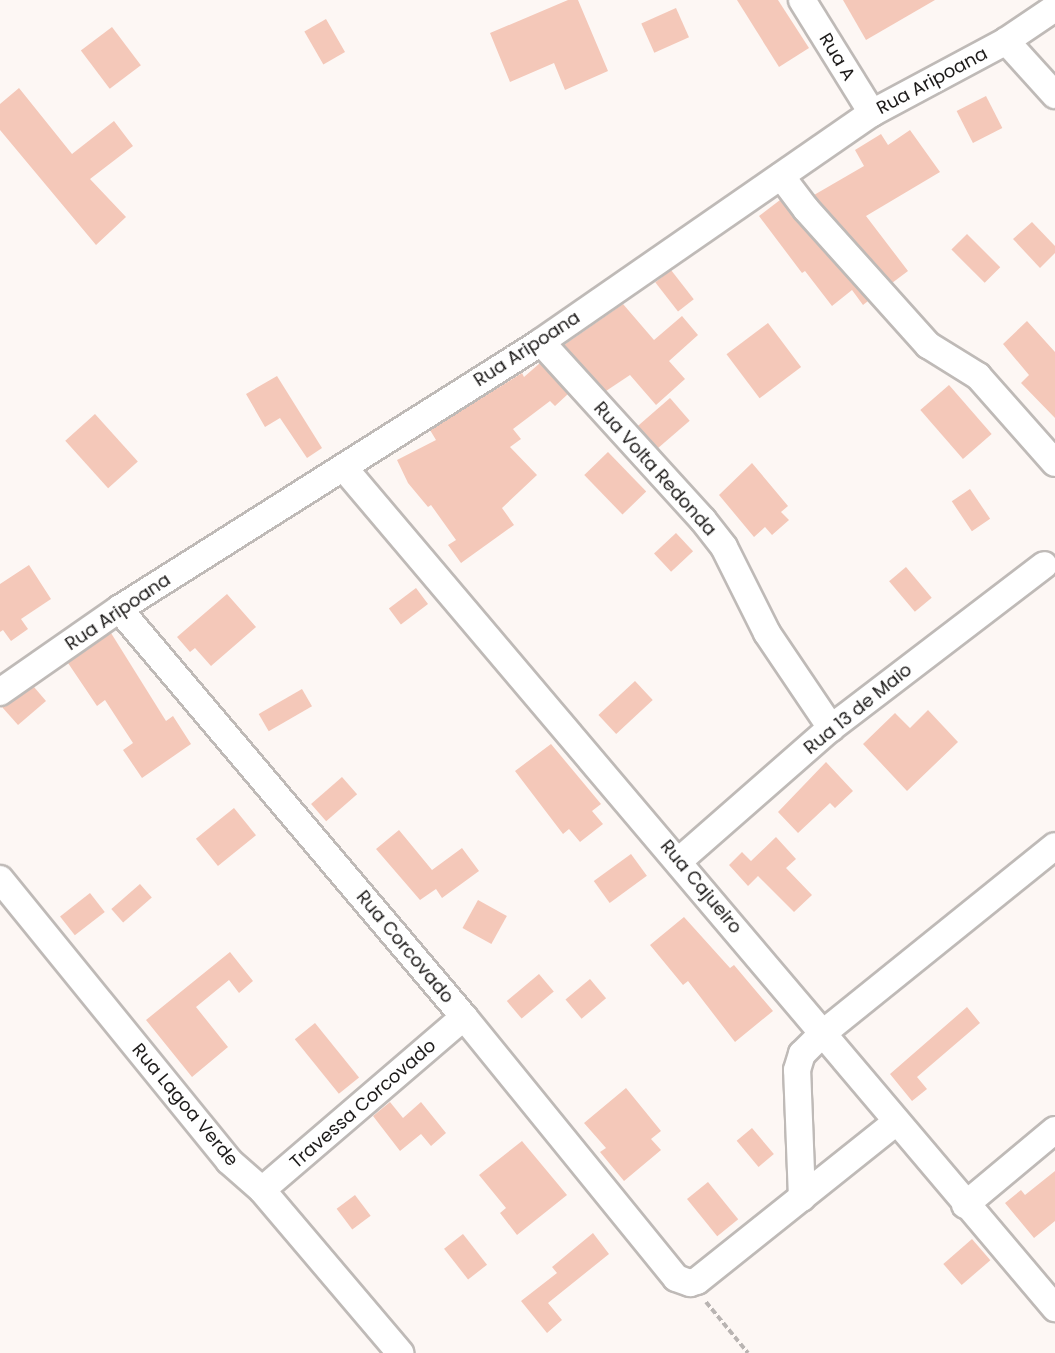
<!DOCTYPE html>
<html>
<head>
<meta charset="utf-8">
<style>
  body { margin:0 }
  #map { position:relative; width:1055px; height:1353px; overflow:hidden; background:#fdf7f4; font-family:Poppins,sans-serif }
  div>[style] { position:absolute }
  .building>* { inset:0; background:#f4c8b9; transform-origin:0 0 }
  .path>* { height:4px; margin-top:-2px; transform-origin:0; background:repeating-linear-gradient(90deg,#b9b4b2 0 6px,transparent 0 9px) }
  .roads { filter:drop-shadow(2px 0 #bfbab7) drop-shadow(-2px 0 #bfbab7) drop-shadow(0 2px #bfbab7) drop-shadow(0 -2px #bfbab7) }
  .minor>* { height:26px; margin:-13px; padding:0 13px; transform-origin:13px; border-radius:13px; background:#fff }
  span { translate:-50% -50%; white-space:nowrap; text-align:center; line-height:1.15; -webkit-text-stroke:5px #fff; paint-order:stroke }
  .street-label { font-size:18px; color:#1d1b1a }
</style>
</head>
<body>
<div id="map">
  <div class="building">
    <div style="clip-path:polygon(568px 0,578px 0,608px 71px,565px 90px,554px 63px,510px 82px,490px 33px)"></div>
    <div style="clip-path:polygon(737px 0,778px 0,809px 48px,779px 67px)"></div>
    <div style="clip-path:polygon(843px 0,935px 0,866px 40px)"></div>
    <div style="left:676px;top:8px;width:32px;height:38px;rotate:66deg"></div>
    <div style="left:326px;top:19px;width:38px;height:25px;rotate:60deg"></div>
    <div style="left:112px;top:27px;width:48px;height:39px;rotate:53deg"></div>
    <div style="clip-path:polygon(19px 88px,72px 154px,114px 121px,133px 146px,90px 179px,126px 217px,96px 245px,0 130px,0 104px)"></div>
    <div style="left:986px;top:96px;width:36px;height:33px;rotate:63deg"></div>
    <div style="clip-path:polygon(910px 130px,940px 172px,866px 216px,908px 271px,892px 283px,814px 195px,864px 166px,855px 150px,881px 134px,888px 145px)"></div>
    <div style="clip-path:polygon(780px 200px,795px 219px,868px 301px,863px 305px,852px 290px,832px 306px,805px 271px,802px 273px,759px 216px)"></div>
    <div style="clip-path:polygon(1032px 222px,1055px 246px,1055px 253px,1040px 268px,1013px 239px)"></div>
    <div style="left:967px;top:234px;width:47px;height:22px;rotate:45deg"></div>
    <div style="left:671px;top:270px;width:37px;height:20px;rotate:52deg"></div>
    <div style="clip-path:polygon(623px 304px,654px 340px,682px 316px,698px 335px,669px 361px,685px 379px,656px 405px,630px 375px,606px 391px,564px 345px)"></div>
    <div style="clip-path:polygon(1027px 321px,1055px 352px,1055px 418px,1021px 383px,1029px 375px,1003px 344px)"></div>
    <div style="left:768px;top:323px;width:55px;height:52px;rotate:53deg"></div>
    <div style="clip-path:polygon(540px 363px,568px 394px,555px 406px,550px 401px,513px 429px,521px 439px,510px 447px,537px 475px,502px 508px,514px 525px,461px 563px,448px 545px,456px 540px,431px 505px,428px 507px,408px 483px,397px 460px,436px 440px,430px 430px,522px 373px,524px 377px)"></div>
    <div style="clip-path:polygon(277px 376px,322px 448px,307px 458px,280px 418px,265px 427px,246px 394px)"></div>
    <div style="left:949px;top:385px;width:65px;height:38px;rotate:49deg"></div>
    <div style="left:670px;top:398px;width:30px;height:43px;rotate:49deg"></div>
    <div style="left:95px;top:414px;width:64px;height:40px;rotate:48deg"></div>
    <div style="left:608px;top:452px;width:55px;height:33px;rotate:46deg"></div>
    <div style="clip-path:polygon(752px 463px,788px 506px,781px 512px,789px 520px,772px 535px,765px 527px,754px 537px,719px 495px)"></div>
    <div style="left:970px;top:489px;width:36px;height:22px;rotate:56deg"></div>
    <div style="left:676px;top:533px;width:25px;height:30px;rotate:47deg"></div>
    <div style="clip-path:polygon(29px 565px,51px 599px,21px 619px,28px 629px,11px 641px,3px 630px,0 632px,0 584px)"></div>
    <div style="left:906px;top:567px;width:40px;height:22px;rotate:50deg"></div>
    <div style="left:416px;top:588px;width:20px;height:34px;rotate:53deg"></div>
    <div style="clip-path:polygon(227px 594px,256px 627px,211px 666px,195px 648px,190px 652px,177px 637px)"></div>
    <div style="clip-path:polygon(111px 633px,166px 721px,173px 716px,191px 744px,142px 778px,123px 750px,133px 743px,105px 700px,97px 706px,68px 663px)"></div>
    <div style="left:635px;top:681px;width:26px;height:50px;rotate:47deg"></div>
    <div style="clip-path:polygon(34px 687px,46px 701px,18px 725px,2px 707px)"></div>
    <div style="left:302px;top:689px;width:20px;height:50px;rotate:60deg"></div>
    <div style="clip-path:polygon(928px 710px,958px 742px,907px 791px,863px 744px,895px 713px,910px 728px)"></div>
    <div style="clip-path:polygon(551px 744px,601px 804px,592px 811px,603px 824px,580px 842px,569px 829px,563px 834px,515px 771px)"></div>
    <div style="clip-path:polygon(826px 762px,853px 791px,835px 808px,830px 803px,798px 833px,778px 812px)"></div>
    <div style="left:342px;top:777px;width:23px;height:41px;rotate:49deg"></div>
    <div style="left:234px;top:808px;width:35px;height:49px;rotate:51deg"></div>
    <div style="clip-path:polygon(399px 830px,432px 870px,462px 848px,479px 871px,442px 898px,436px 889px,420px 900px,376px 849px)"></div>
    <div style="clip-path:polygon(776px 837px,796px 859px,786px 868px,812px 895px,794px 912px,758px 876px,748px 886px,729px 865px,742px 852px,751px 861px)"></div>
    <div style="left:631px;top:854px;width:27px;height:46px;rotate:54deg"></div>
    <div style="left:140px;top:884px;width:18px;height:38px;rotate:49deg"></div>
    <div style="left:90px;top:893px;width:24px;height:38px;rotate:52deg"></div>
    <div style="left:478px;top:900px;width:33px;height:32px;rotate:29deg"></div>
    <div style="clip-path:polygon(684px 917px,730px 968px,734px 965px,773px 1011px,735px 1042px,688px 981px,683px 985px,650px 945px)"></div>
    <div style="clip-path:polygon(230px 952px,253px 981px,239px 993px,229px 980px,196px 1007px,228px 1047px,192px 1077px,146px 1020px)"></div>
    <div style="left:539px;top:974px;width:23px;height:42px;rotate:50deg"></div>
    <div style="left:590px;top:979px;width:25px;height:32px;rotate:50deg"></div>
    <div style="clip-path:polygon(967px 1007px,980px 1023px,917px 1077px,927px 1089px,912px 1101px,890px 1074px)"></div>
    <div style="left:315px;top:1023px;width:70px;height:26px;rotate:51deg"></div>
    <div style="clip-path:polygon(626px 1088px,661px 1131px,651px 1139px,661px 1150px,624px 1181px,600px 1152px,606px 1148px,584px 1123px)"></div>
    <div style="clip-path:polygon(390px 1102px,403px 1118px,421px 1102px,446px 1133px,431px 1146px,421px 1134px,400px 1151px,373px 1116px)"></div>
    <div style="left:752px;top:1128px;width:34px;height:20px;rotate:50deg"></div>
    <div style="clip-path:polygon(522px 1141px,567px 1195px,517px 1235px,500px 1213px,506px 1208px,479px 1175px)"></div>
    <div style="clip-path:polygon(1055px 1171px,1055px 1221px,1034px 1238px,1005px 1203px,1021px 1190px,1025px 1195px)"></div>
    <div style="left:708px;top:1182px;width:48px;height:27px;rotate:51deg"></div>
    <div style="left:355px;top:1195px;width:26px;height:23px;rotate:53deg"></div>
    <div style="clip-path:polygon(593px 1233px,609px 1254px,548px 1303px,562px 1320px,547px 1333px,521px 1301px,557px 1273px,552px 1267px)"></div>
    <div style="left:463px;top:1234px;width:39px;height:24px;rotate:52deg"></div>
    <div style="left:972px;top:1239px;width:28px;height:38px;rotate:49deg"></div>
  </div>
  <div class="path">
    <div style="left:706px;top:1302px;width:66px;rotate:50.5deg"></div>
  </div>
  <div class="roads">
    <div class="minor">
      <div style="left:802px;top:0;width:133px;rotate:58.2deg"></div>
      <div style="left:1006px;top:41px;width:73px;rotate:47.8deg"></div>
      <div style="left:781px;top:176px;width:41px;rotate:52.9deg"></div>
      <div style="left:806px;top:209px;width:183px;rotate:48.1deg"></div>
      <div style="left:928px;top:345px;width:59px;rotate:31.8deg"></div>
      <div style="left:978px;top:376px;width:116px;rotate:48.5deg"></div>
      <div style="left:541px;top:342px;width:241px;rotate:47.7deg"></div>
      <div style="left:703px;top:520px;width:34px;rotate:52deg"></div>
      <div style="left:724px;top:547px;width:96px;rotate:63.4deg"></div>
      <div style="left:767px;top:633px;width:115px;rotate:56deg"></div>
      <div style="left:344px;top:468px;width:1101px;rotate:49.75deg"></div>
      <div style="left:119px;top:609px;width:534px;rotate:49.78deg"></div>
      <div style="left:464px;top:1017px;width:336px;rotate:50.9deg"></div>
      <div style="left:676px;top:1278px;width:15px;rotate:20deg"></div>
      <div style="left:690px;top:1283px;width:7px;rotate:-16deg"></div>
      <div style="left:697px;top:1281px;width:253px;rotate:-38.6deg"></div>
      <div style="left:0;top:692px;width:145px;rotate:-34.9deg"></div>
      <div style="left:119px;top:609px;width:499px;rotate:-32.3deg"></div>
      <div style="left:541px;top:342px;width:402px;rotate:-34.7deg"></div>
      <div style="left:872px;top:113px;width:152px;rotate:-28.2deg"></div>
      <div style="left:1006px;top:41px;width:59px;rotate:-34deg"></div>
      <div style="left:680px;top:860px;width:201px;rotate:-41.2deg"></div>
      <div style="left:831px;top:728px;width:268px;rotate:-37.4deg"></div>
      <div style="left:0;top:879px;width:363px;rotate:50.9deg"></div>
      <div style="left:229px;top:1161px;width:44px;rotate:41.3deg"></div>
      <div style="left:262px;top:1190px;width:214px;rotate:49.7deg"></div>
      <div style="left:262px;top:1190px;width:266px;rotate:-40.6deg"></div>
      <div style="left:802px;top:1198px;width:128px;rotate:-92.2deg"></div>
      <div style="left:797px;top:1070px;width:17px;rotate:-73deg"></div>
      <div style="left:802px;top:1054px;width:28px;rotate:-45deg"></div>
      <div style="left:822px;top:1034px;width:299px;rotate:-38.9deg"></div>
      <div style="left:965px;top:1205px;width:117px;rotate:-39.8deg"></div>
    </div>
  </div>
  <div class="street-label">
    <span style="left:837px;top:57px;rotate:59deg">Rua A</span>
    <span style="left:932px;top:81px;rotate:-28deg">Rua Aripoana</span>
    <span style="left:527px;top:349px;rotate:-33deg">Rua Aripoana</span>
    <span style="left:655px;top:469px;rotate:48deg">Rua Volta Redonda</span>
    <span style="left:118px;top:612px;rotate:-34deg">Rua Aripoana</span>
    <span style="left:858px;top:709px;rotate:-39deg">Rua 13 de Maio</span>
    <span style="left:701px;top:887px;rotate:50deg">Rua Cajueiro</span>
    <span style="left:405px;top:947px;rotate:50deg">Rua Corcovado</span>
    <span style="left:363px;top:1104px;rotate:-41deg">Travessa Corcovado</span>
    <span style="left:185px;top:1105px;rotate:50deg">Rua Lagoa Verde</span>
  </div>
</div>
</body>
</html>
